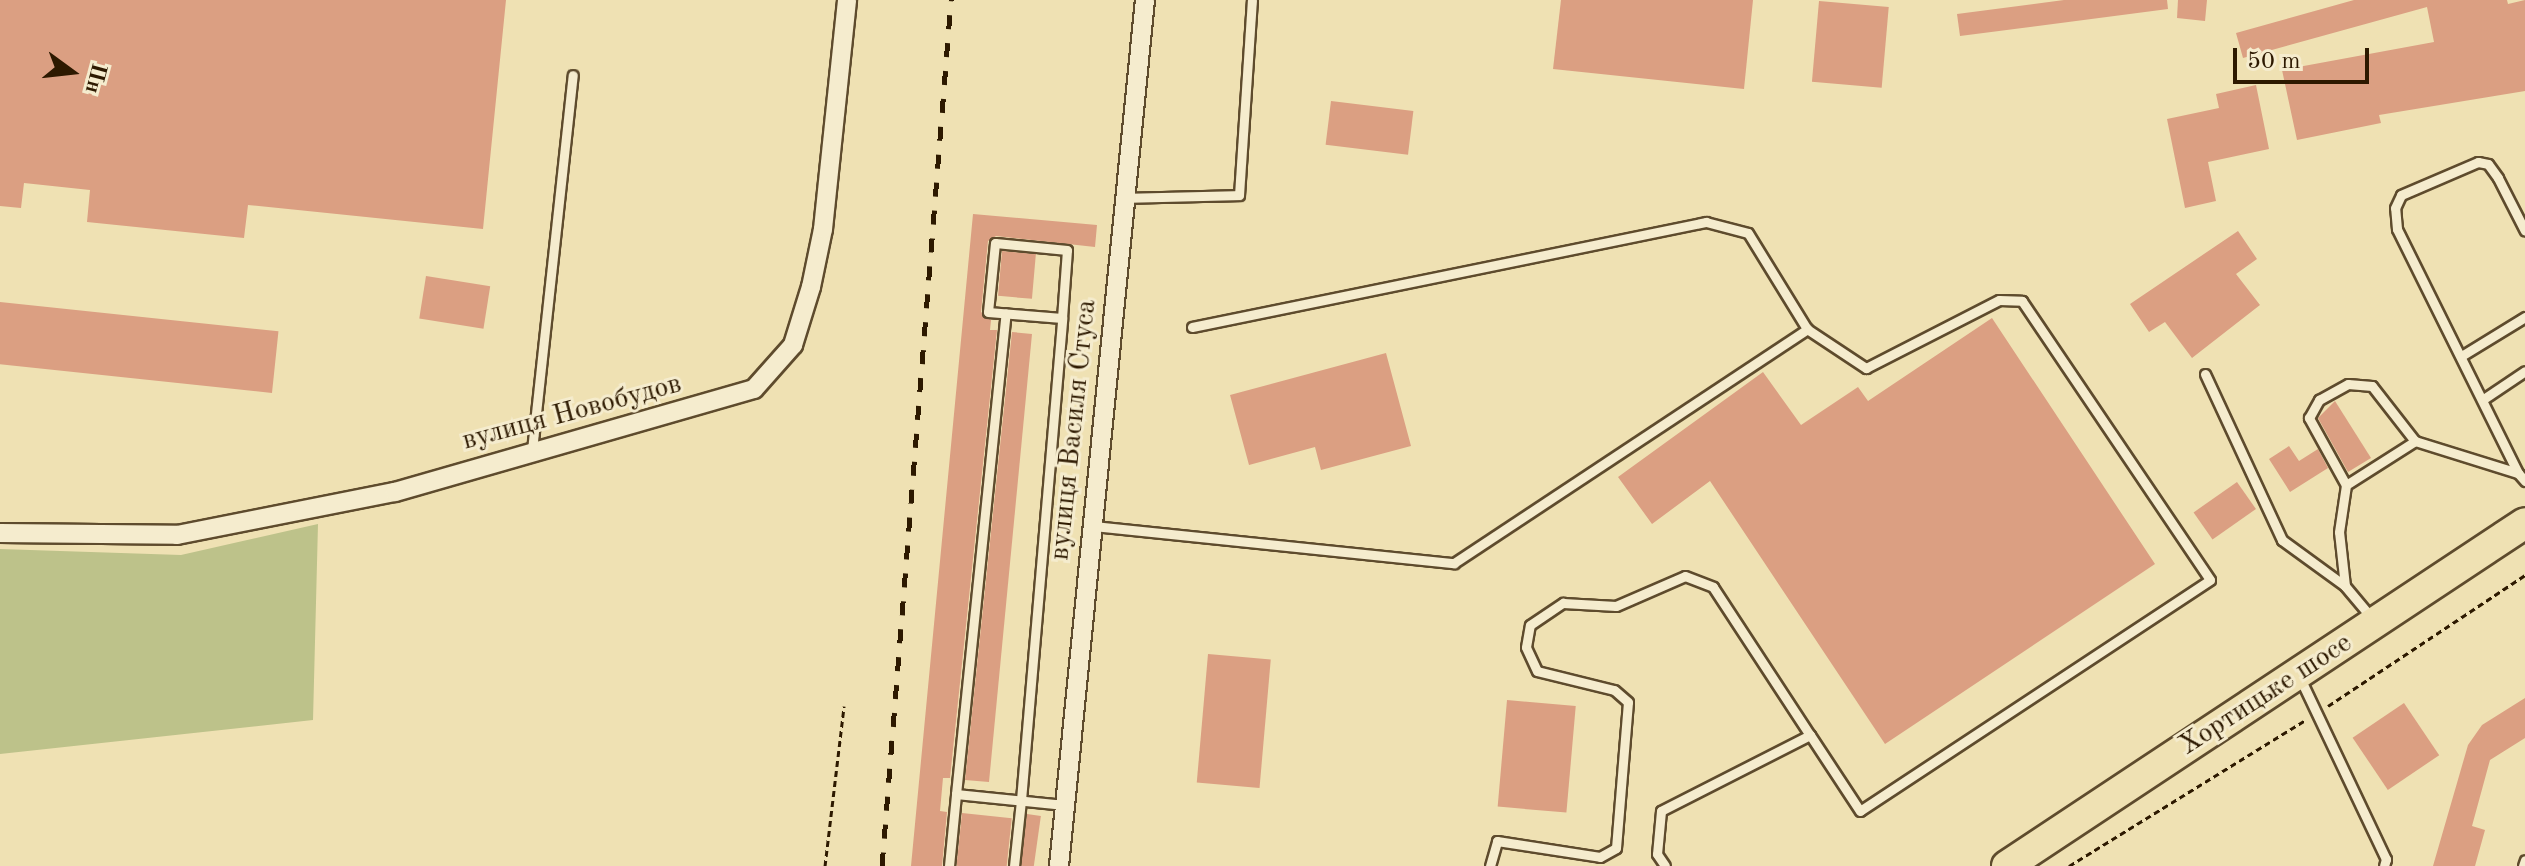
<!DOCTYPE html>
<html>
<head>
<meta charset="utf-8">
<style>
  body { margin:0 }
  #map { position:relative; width:2525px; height:866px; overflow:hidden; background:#efe1b3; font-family:"Old Standard TT",serif }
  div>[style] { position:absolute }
  .green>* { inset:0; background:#bdc28a }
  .building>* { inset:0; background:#db9f82; transform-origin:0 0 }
  .path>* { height:3px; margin-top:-1.5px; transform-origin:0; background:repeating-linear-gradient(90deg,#2d1900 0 6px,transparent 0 10px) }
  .roads { filter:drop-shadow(2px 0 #5e4b2d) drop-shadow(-2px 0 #5e4b2d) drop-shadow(0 2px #5e4b2d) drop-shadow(0 -2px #5e4b2d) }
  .service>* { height:9px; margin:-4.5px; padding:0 4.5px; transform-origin:4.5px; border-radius:4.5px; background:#f5ecce }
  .minor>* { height:18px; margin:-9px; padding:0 9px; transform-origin:9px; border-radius:9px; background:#f5ecce }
  .primary>* { height:30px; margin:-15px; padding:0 15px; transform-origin:15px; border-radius:15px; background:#efe1b3 }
  .rail>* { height:5px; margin-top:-2.5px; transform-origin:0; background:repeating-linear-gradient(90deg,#2d1900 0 14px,transparent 0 28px) }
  span { translate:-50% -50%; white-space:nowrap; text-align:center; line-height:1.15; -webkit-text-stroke:6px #f5ecce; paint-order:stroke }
  .street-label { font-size:28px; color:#2d1900 }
  .north { position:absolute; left:32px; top:32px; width:80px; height:80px; -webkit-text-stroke:6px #f5ecce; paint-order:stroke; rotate:105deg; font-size:22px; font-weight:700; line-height:32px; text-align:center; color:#2d1900 }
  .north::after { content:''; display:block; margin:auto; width:28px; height:36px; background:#2d1900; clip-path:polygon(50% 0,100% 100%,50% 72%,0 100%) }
  .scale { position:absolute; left:2233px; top:48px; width:136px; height:36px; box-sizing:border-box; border:4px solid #2d1900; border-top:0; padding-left:10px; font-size:24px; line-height:28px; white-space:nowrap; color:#2d1900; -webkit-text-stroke:6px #f5ecce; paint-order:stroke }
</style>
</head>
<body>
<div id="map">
  <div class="green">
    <div style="clip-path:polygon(318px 524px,313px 720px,0 754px,0 549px,181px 555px)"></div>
  </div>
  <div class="building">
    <div style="clip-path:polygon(0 0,506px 0,483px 229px,248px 205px,244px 238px,87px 222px,90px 190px,24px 183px,21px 208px,0 206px)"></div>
    <div style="clip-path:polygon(1561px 0,1753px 0,1744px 89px,1553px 69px)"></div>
    <div style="clip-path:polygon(2064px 0,2167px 0,2168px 9px,1960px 36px,1957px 14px)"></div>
    <div style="clip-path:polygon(2178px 0,2207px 0,2205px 21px,2177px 18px)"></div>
    <div style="clip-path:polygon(2354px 0,2507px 0,2508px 4px,2525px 0,2525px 91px,2379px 115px,2381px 123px,2297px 140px,2282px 70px,2434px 42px,2427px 7px,2243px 58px,2236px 33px)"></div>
    <div style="left:1819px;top:1px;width:70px;height:81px;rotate:5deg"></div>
    <div style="clip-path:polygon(2256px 85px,2269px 149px,2208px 162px,2216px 201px,2185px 208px,2167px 119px,2219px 108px,2216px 94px)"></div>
    <div style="left:1331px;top:101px;width:83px;height:44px;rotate:7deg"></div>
    <div style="clip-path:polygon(973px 214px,1097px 225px,1095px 247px,996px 236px,988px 241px,981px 312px,991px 320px,990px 330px,997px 330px,950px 778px,943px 778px,940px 811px,947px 812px,942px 866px,911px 866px)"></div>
    <div style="clip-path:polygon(2238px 231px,2257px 259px,2236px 274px,2260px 305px,2192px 358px,2165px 322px,2149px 332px,2130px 304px)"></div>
    <div style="left:1002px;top:251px;width:34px;height:45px;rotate:5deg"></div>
    <div style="left:426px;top:276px;width:65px;height:43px;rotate:9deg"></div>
    <div style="left:0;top:302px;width:280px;height:62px;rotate:6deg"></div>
    <div style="clip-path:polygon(1992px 318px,2155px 564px,1885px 744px,1710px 481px,1652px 524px,1618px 477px,1763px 372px,1801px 425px,1858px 387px,1868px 401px)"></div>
    <div style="clip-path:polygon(1012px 332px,1032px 334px,989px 782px,965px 780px)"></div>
    <div style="clip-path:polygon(1386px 353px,1411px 446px,1321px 470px,1315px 447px,1249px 465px,1230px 395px)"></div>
    <div style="clip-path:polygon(2335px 401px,2371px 458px,2348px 472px,2318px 418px)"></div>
    <div style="clip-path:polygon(2289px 446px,2299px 461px,2318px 449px,2328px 468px,2290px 492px,2269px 459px)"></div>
    <div style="left:2237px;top:482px;width:33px;height:53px;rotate:55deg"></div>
    <div style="left:1208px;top:654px;width:63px;height:129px;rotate:5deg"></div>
    <div style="clip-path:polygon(2525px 698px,2525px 738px,2490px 760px,2472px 826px,2485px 830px,2475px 866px,2433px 866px,2468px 745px,2482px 725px)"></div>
    <div style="left:1507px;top:700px;width:69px;height:107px;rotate:5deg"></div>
    <div style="left:2404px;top:703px;width:63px;height:62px;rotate:56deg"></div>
    <div style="left:962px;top:813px;width:50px;height:53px;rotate:6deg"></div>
    <div style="left:1027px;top:814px;width:14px;height:52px;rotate:8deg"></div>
  </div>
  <div class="path">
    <div style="left:2328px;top:706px;width:237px;rotate:-33.6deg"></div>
    <div style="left:825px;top:866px;width:161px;rotate:-83.2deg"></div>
    <div style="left:2069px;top:866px;width:278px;rotate:-31.7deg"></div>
  </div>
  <div class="roads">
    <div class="service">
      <div style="left:1125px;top:198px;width:114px;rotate:-1.5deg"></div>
      <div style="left:1239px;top:195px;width:195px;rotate:-86.2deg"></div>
      <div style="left:1192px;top:327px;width:525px;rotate:-11.55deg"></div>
      <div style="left:1706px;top:222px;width:43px;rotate:14.7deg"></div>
      <div style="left:1748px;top:233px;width:113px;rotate:58.4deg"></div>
      <div style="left:1807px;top:329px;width:71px;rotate:33.5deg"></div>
      <div style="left:1866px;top:368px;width:149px;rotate:-27.1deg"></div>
      <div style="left:1999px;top:300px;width:23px;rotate:2deg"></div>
      <div style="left:2022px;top:301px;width:336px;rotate:56deg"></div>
      <div style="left:2210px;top:580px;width:419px;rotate:146.6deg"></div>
      <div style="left:1860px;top:811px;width:91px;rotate:-123.3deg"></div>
      <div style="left:2463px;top:355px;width:73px;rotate:-31.5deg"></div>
      <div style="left:2205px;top:374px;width:183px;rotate:65.1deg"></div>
      <div style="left:2282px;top:540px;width:78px;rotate:36.1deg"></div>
      <div style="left:2345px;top:586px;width:40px;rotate:50deg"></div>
      <div style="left:2485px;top:398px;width:48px;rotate:-34deg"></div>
      <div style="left:532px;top:450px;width:377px;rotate:-83.8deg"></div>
      <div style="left:2518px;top:473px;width:272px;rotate:-116.4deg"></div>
      <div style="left:2397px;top:229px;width:21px;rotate:-95deg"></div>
      <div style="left:2395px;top:208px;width:14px;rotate:-65deg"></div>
      <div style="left:2401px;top:195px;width:84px;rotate:-23.2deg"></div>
      <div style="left:2478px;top:162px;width:10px;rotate:11deg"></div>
      <div style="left:2488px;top:164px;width:17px;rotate:54deg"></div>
      <div style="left:2498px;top:178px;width:59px;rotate:63deg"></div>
      <div style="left:2346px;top:485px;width:82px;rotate:-32.5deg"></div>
      <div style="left:1093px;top:526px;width:363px;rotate:5.9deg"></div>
      <div style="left:1454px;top:563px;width:424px;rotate:-33.5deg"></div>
      <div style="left:2345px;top:586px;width:54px;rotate:-96.3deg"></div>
      <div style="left:2339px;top:532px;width:48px;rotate:-81.5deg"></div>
      <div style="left:2346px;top:485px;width:77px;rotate:-118.9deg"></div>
      <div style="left:2309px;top:418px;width:21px;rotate:-61deg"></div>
      <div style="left:2319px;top:400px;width:33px;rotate:-29deg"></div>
      <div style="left:2348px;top:384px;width:24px;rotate:5deg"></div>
      <div style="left:2372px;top:386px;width:70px;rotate:52deg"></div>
      <div style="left:2415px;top:441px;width:108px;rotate:17.3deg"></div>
      <div style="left:2518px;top:473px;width:11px;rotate:49deg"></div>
      <div style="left:2299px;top:676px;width:203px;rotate:64.6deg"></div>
      <div style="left:2386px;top:859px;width:7px;rotate:106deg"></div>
      <div style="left:956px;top:794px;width:483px;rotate:-84.1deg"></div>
      <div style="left:949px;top:866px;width:72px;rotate:-84.4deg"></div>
      <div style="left:956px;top:794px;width:109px;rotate:5.8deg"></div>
      <div style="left:1014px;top:866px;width:66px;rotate:-83.9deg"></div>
      <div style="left:1021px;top:800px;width:484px;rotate:-85.1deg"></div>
      <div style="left:1062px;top:318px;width:68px;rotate:-85.8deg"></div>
      <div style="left:1067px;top:250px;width:72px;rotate:-174.4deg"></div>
      <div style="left:995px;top:243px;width:69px;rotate:95.8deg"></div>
      <div style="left:988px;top:312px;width:74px;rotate:4.6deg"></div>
      <div style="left:1490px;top:866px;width:26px;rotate:-74deg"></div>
      <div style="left:1497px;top:841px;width:104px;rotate:8.8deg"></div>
      <div style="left:1600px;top:857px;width:18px;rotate:-29deg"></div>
      <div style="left:1616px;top:848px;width:146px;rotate:-85.3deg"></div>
      <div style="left:1628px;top:702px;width:18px;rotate:-139deg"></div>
      <div style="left:1614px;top:690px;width:79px;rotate:-166.1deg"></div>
      <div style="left:1537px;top:671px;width:26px;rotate:-115deg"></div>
      <div style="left:1526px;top:647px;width:22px;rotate:-80deg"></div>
      <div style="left:1530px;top:625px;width:40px;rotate:-34deg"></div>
      <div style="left:1563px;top:603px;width:53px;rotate:3.2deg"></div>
      <div style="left:1616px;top:606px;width:75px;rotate:-23.5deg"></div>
      <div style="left:1685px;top:576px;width:30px;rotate:21deg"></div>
      <div style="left:1713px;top:587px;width:177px;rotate:56.8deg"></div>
      <div style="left:1810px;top:735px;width:167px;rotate:153deg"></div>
      <div style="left:1661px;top:811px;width:43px;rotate:95.3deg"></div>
      <div style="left:1657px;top:854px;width:14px;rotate:56deg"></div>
      <div style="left:2523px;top:866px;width:6px;rotate:-72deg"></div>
    </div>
    <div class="minor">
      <div style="left:0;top:533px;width:177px;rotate:0.6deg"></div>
      <div style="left:177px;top:535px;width:222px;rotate:-11.2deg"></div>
      <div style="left:395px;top:492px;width:373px;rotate:-16deg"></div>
      <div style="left:754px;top:389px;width:59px;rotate:-48.4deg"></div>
      <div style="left:793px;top:345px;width:61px;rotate:-72.8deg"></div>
      <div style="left:811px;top:287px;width:59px;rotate:-78.3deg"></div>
      <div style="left:823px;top:229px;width:230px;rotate:-84deg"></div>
      <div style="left:1059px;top:866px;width:870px;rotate:-84.33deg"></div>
    </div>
    <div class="primary">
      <div style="left:2007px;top:866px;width:621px;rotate:-33.51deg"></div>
    </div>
  </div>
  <div class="rail">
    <div style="left:882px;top:866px;width:869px;rotate:-85.44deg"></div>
  </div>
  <div class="street-label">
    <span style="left:572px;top:413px;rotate:-15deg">вулиця Новобудов</span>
    <span style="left:1074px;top:430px;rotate:-84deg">вулиця Василя Стуса</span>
    <span style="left:2266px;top:695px;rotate:-33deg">Хортицьке шосе</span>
  </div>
  <div class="north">Пн</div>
  <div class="scale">50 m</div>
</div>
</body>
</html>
